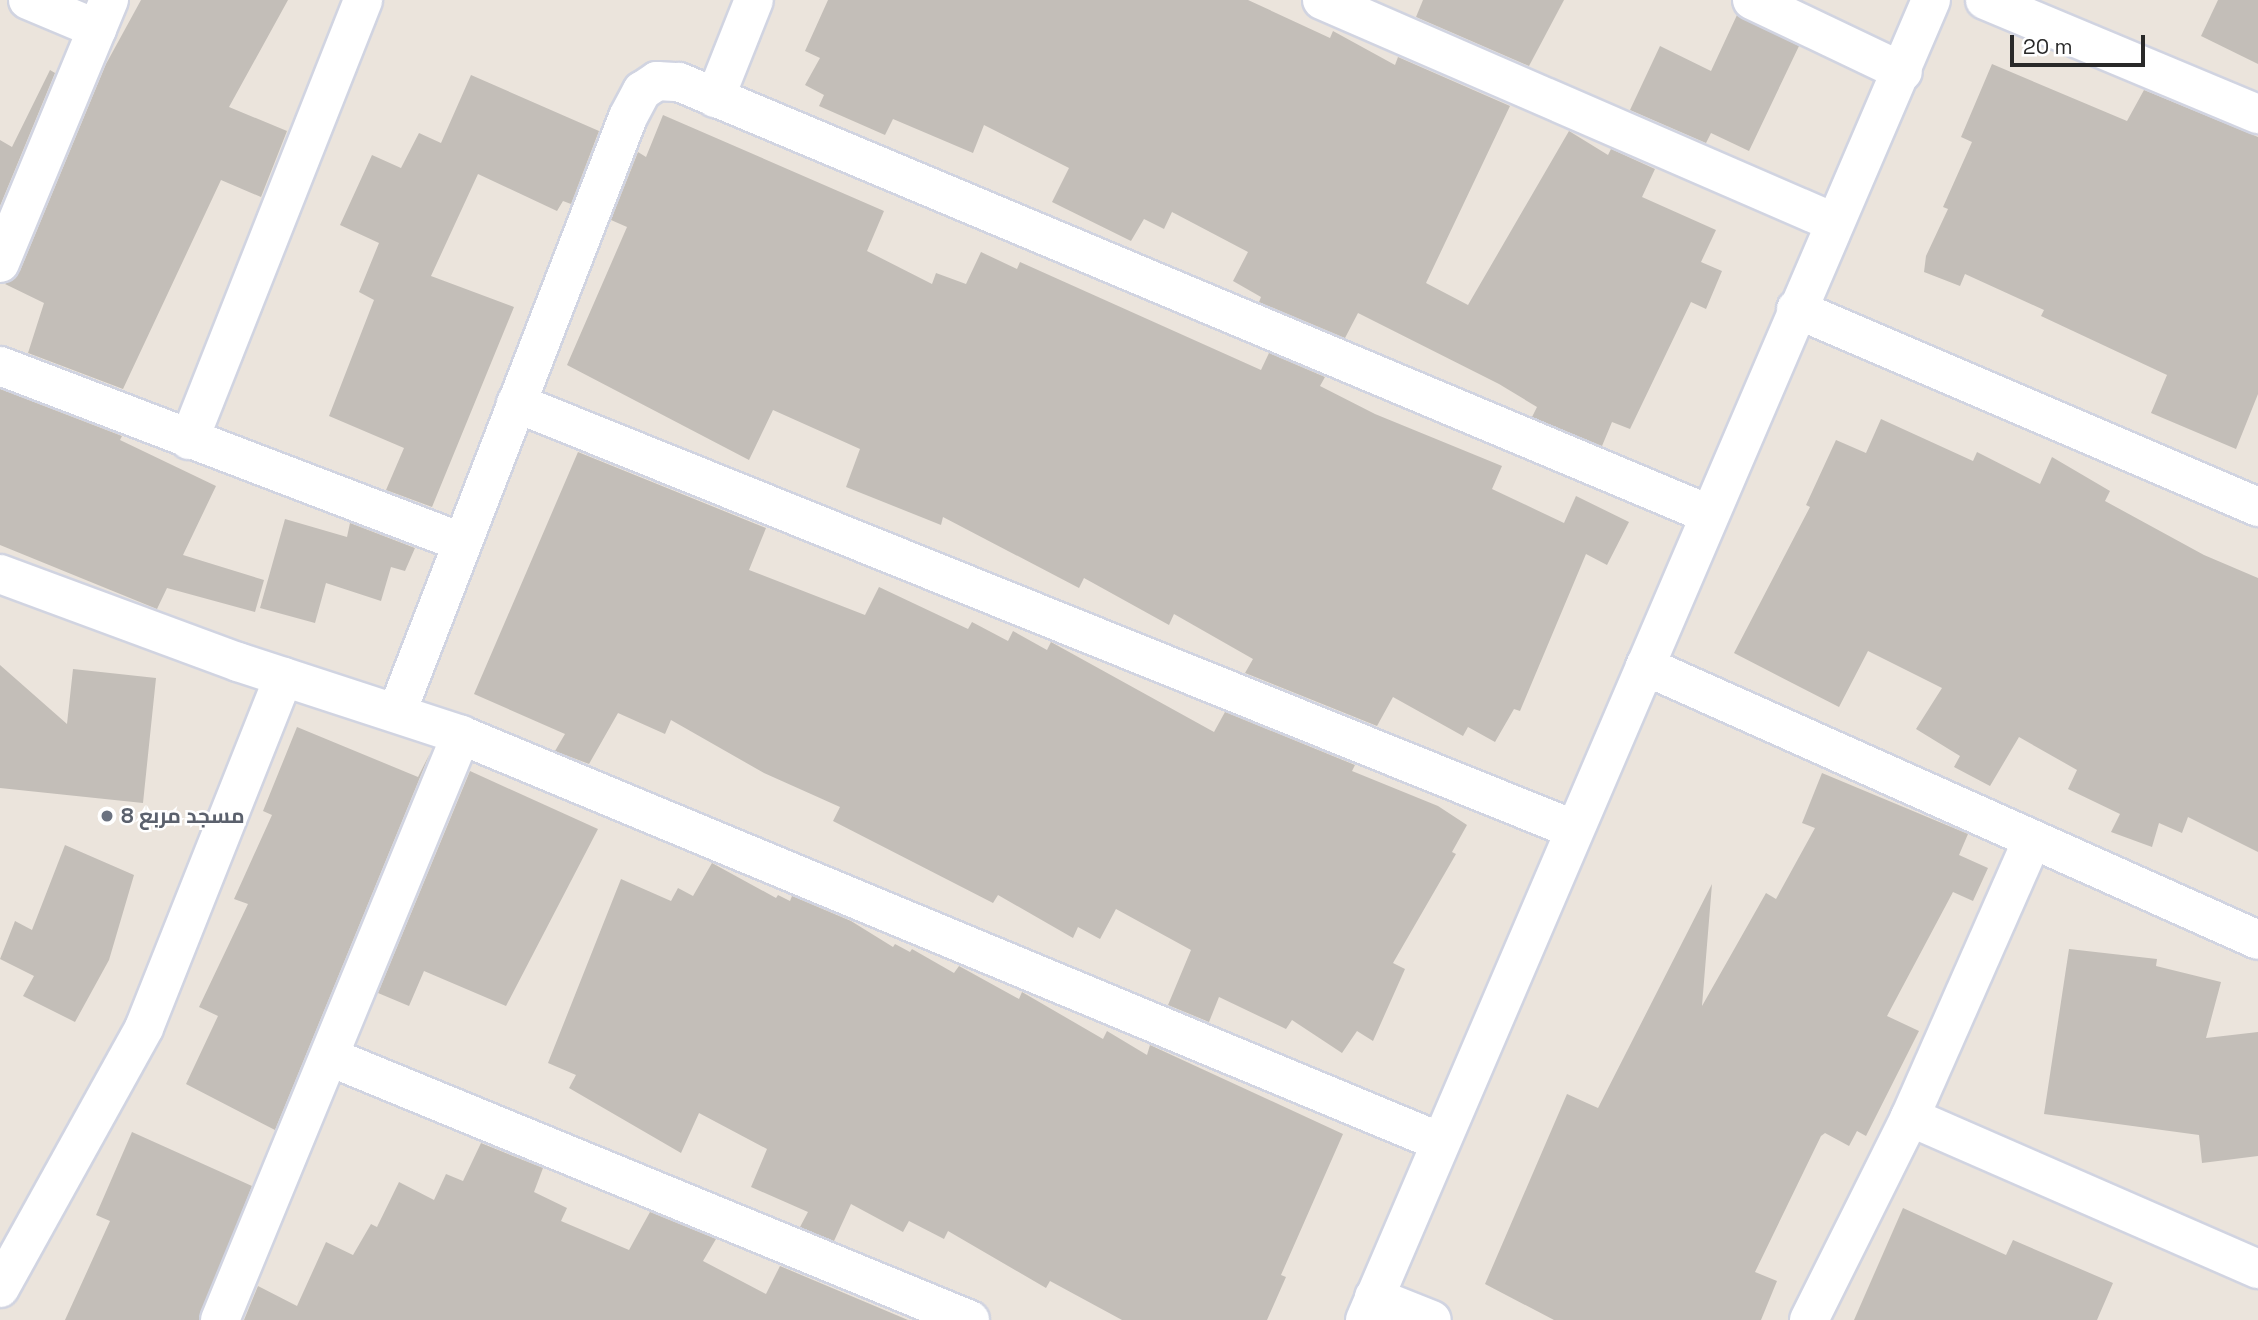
<!DOCTYPE html>
<html>
<head>
<meta charset="utf-8">
<style>
  body { margin:0 }
  #map { position:relative; width:2258px; height:1320px; overflow:hidden; background:#ebe4dc; font-family:"Space Grotesk",Cairo,sans-serif }
  div>[style] { position:absolute }
  .building>* { inset:0; background:#c3beb8 }
  .roads { filter:drop-shadow(2px 0 #d1d4e1) drop-shadow(-2px 0 #d1d4e1) drop-shadow(0 2px #d1d4e1) drop-shadow(0 -2px #d1d4e1) }
  .minor>* { height:38px; margin:-19px; padding:0 19px; transform-origin:19px; border-radius:19px; background:#fff }
  .dots>* { width:19px; height:19px; translate:-50% -50%; box-sizing:border-box; border:4px solid #fff; border-radius:50% }
  span { translate:-50% -50%; white-space:nowrap; text-align:center; line-height:1.15; -webkit-text-stroke:5px #fff; paint-order:stroke }
  .worship-label { font-size:21px; color:#5b616d; font-weight:700 }
  .left { translate:0 -50%; text-align:left }
  .scale { position:absolute; left:2010px; top:35px; width:135px; height:32px; box-sizing:border-box; border:4px solid #292929; border-top:0; padding-left:9px; font-size:21px; line-height:24px; white-space:nowrap; color:#292929; -webkit-text-stroke:5px #fff; paint-order:stroke }
</style>
</head>
<body>
<div id="map">
  <div class="building">
    <div style="clip-path:polygon(141px 0,288px 0,229px 107px,287px 131px,261px 197px,221px 180px,123px 389px,28px 353px,44px 303px,5px 284px,20px 271px,106px 64px)"></div>
    <div style="clip-path:polygon(828px 0,1248px 0,1330px 38px,1333px 31px,1395px 65px,1398px 57px,1510px 106px,1426px 283px,1468px 305px,1569px 131px,1608px 155px,1611px 149px,1655px 169px,1642px 197px,1716px 230px,1701px 262px,1722px 271px,1706px 309px,1691px 302px,1630px 429px,1612px 422px,1602px 446px,1532px 417px,1537px 407px,1499px 384px,1358px 313px,1345px 338px,1259px 302px,1261px 297px,1233px 281px,1248px 252px,1172px 212px,1164px 229px,1144px 219px,1131px 241px,1052px 202px,1069px 168px,984px 125px,973px 153px,893px 119px,885px 135px,819px 106px,824px 95px,805px 85px,820px 58px,805px 51px)"></div>
    <div style="clip-path:polygon(1423px 0,1564px 0,1529px 66px,1416px 17px)"></div>
    <div style="clip-path:polygon(2218px 0,2258px 0,2258px 64px,2201px 36px)"></div>
    <div style="clip-path:polygon(1737px 15px,1799px 46px,1749px 151px,1711px 133px,1706px 143px,1630px 110px,1660px 46px,1711px 71px)"></div>
    <div style="clip-path:polygon(1992px 64px,2127px 121px,2144px 90px,2258px 137px,2258px 394px,2236px 449px,2151px 413px,2167px 375px,2041px 316px,2044px 310px,1965px 274px,1960px 286px,1924px 272px,1926px 256px,1948px 209px,1943px 207px,1972px 142px,1961px 137px)"></div>
    <div style="clip-path:polygon(50px 70px,55px 73px,0 206px,0 140px,12px 147px)"></div>
    <div style="clip-path:polygon(471px 75px,599px 131px,571px 204px,563px 201px,557px 211px,478px 174px,431px 276px,514px 307px,432px 507px,386px 490px,404px 448px,329px 416px,374px 300px,359px 292px,379px 243px,340px 225px,372px 155px,401px 168px,419px 133px,441px 143px)"></div>
    <div style="clip-path:polygon(663px 115px,884px 211px,867px 251px,932px 284px,936px 273px,966px 284px,981px 252px,1017px 269px,1020px 262px,1261px 370px,1269px 353px,1325px 377px,1320px 386px,1375px 414px,1502px 466px,1492px 489px,1564px 523px,1576px 496px,1629px 522px,1607px 565px,1586px 554px,1520px 711px,1514px 709px,1495px 742px,1468px 727px,1463px 736px,1393px 697px,1377px 726px,1245px 673px,1253px 659px,1174px 614px,1169px 625px,1084px 578px,1079px 588px,943px 517px,941px 525px,846px 487px,860px 449px,773px 410px,749px 460px,567px 365px,627px 227px,611px 220px,638px 152px,646px 157px)"></div>
    <div style="clip-path:polygon(0 389px,122px 436px,120px 440px,216px 486px,183px 555px,264px 580px,255px 612px,167px 588px,157px 609px,0 545px)"></div>
    <div style="clip-path:polygon(1881px 419px,1973px 461px,1977px 452px,2040px 484px,2052px 457px,2110px 491px,2105px 501px,2204px 555px,2258px 578px,2258px 852px,2188px 817px,2182px 833px,2159px 823px,2152px 847px,2111px 832px,2120px 814px,2068px 789px,2077px 770px,2019px 737px,1990px 786px,1954px 767px,1960px 756px,1916px 729px,1942px 688px,1868px 651px,1839px 707px,1734px 653px,1810px 507px,1806px 505px,1836px 440px,1866px 453px)"></div>
    <div style="clip-path:polygon(578px 452px,766px 528px,749px 570px,865px 615px,879px 587px,968px 629px,972px 622px,1008px 641px,1013px 631px,1047px 650px,1051px 642px,1214px 732px,1225px 712px,1355px 765px,1352px 771px,1438px 806px,1467px 825px,1452px 852px,1456px 854px,1393px 963px,1405px 969px,1373px 1041px,1357px 1031px,1342px 1053px,1292px 1020px,1286px 1029px,1219px 997px,1209px 1022px,1168px 1005px,1191px 950px,1116px 909px,1100px 939px,1078px 927px,1073px 938px,998px 895px,993px 903px,833px 821px,840px 807px,764px 773px,671px 720px,665px 734px,618px 713px,589px 764px,555px 751px,565px 734px,474px 694px)"></div>
    <div style="clip-path:polygon(285px 519px,347px 537px,350px 523px,415px 548px,405px 571px,391px 567px,381px 601px,326px 583px,315px 623px,260px 608px)"></div>
    <div style="clip-path:polygon(0 665px,67px 724px,73px 669px,156px 678px,143px 803px,0 788px)"></div>
    <div style="clip-path:polygon(297px 727px,418px 777px,430px 753px,275px 1130px,186px 1084px,218px 1016px,199px 1007px,248px 904px,234px 899px,272px 815px,263px 811px)"></div>
    <div style="clip-path:polygon(470px 771px,598px 829px,506px 1006px,424px 971px,409px 1006px,378px 993px)"></div>
    <div style="clip-path:polygon(1822px 773px,1968px 834px,1959px 855px,1988px 868px,1973px 901px,1953px 892px,1887px 1016px,1919px 1031px,1866px 1136px,1857px 1131px,1849px 1146px,1825px 1133px,1821px 1136px,1755px 1272px,1777px 1281px,1761px 1320px,1554px 1320px,1485px 1284px,1567px 1094px,1598px 1108px,1712px 884px,1702px 1006px,1766px 893px,1776px 899px,1815px 828px,1802px 823px)"></div>
    <div style="clip-path:polygon(65px 845px,134px 875px,109px 960px,75px 1022px,23px 996px,34px 976px,0 959px,15px 921px,32px 930px)"></div>
    <div style="clip-path:polygon(712px 863px,776px 898px,778px 895px,790px 901px,792px 896px,851px 921px,893px 947px,895px 944px,910px 952px,912px 949px,954px 973px,959px 966px,1019px 999px,1022px 992px,1103px 1039px,1107px 1031px,1147px 1055px,1150px 1045px,1343px 1134px,1281px 1275px,1286px 1277px,1267px 1320px,1122px 1320px,1050px 1281px,1046px 1288px,948px 1231px,944px 1239px,909px 1221px,903px 1232px,851px 1204px,834px 1241px,800px 1227px,808px 1212px,751px 1187px,767px 1149px,699px 1113px,681px 1153px,569px 1088px,576px 1075px,548px 1063px,621px 879px,671px 901px,678px 888px,693px 896px)"></div>
    <div style="clip-path:polygon(2069px 949px,2157px 959px,2156px 966px,2221px 982px,2206px 1038px,2258px 1032px,2258px 1156px,2202px 1163px,2199px 1135px,2044px 1114px)"></div>
    <div style="clip-path:polygon(132px 1132px,252px 1186px,199px 1320px,65px 1320px,110px 1221px,96px 1215px)"></div>
    <div style="clip-path:polygon(481px 1143px,543px 1168px,534px 1192px,567px 1208px,561px 1221px,629px 1250px,650px 1212px,716px 1239px,703px 1261px,766px 1294px,780px 1266px,908px 1320px,244px 1320px,258px 1286px,297px 1306px,326px 1242px,353px 1255px,371px 1224px,377px 1227px,399px 1182px,434px 1200px,446px 1174px,463px 1181px)"></div>
    <div style="clip-path:polygon(1903px 1208px,2006px 1255px,2013px 1240px,2113px 1283px,2097px 1320px,1854px 1320px)"></div>
  </div>
  <div class="roads">
    <div class="minor">
      <div style="left:28px;top:0;width:75px;rotate:22.8deg"></div>
      <div style="left:1322px;top:0;width:557px;rotate:23.48deg"></div>
      <div style="left:1752px;top:0;width:167px;rotate:25.5deg"></div>
      <div style="left:1985px;top:0;width:296px;rotate:22.7deg"></div>
      <div style="left:715px;top:98px;width:105px;rotate:-68.3deg"></div>
      <div style="left:0;top:263px;width:285px;rotate:-67.5deg"></div>
      <div style="left:1796px;top:309px;width:503px;rotate:23.2deg"></div>
      <div style="left:0;top:366px;width:493px;rotate:20.9deg"></div>
      <div style="left:516px;top:403px;width:1140px;rotate:21.95deg"></div>
      <div style="left:189px;top:440px;width:473px;rotate:-68.4deg"></div>
      <div style="left:0;top:574px;width:254px;rotate:20.3deg"></div>
      <div style="left:238px;top:662px;width:235px;rotate:18.1deg"></div>
      <div style="left:461px;top:735px;width:1060px;rotate:22.57deg"></div>
      <div style="left:1645px;top:666px;width:671px;rotate:24.08deg"></div>
      <div style="left:397px;top:712px;width:638px;rotate:-68.78deg"></div>
      <div style="left:628px;top:117px;width:30px;rotate:-62deg"></div>
      <div style="left:642px;top:91px;width:18px;rotate:-34deg"></div>
      <div style="left:657px;top:81px;width:22px;rotate:3deg"></div>
      <div style="left:679px;top:82px;width:1116px;rotate:22.77deg"></div>
      <div style="left:330px;top:1057px;width:692px;rotate:22.34deg"></div>
      <div style="left:1910px;top:1117px;width:380px;rotate:23.6deg"></div>
      <div style="left:0;top:1288px;width:297px;rotate:-61deg"></div>
      <div style="left:144px;top:1028px;width:378px;rotate:-68.3deg"></div>
      <div style="left:1374px;top:1297px;width:62px;rotate:21.6deg"></div>
      <div style="left:220px;top:1320px;width:633px;rotate:-67.61deg"></div>
      <div style="left:1365px;top:1320px;width:1436px;rotate:-66.79deg"></div>
      <div style="left:1809px;top:1320px;width:227px;rotate:-63.5deg"></div>
      <div style="left:1910px;top:1117px;width:303px;rotate:-66.2deg"></div>
    </div>
  </div>
  <div class="dots">
    <div style="left:107px;top:816px;background:#6b7280"></div>
  </div>
  <div class="worship-label">
    <span class="left" style="left:121px;top:816px">مسجد مربع 8</span>
  </div>
  <div class="scale">20 m</div>
</div>
</body>
</html>
